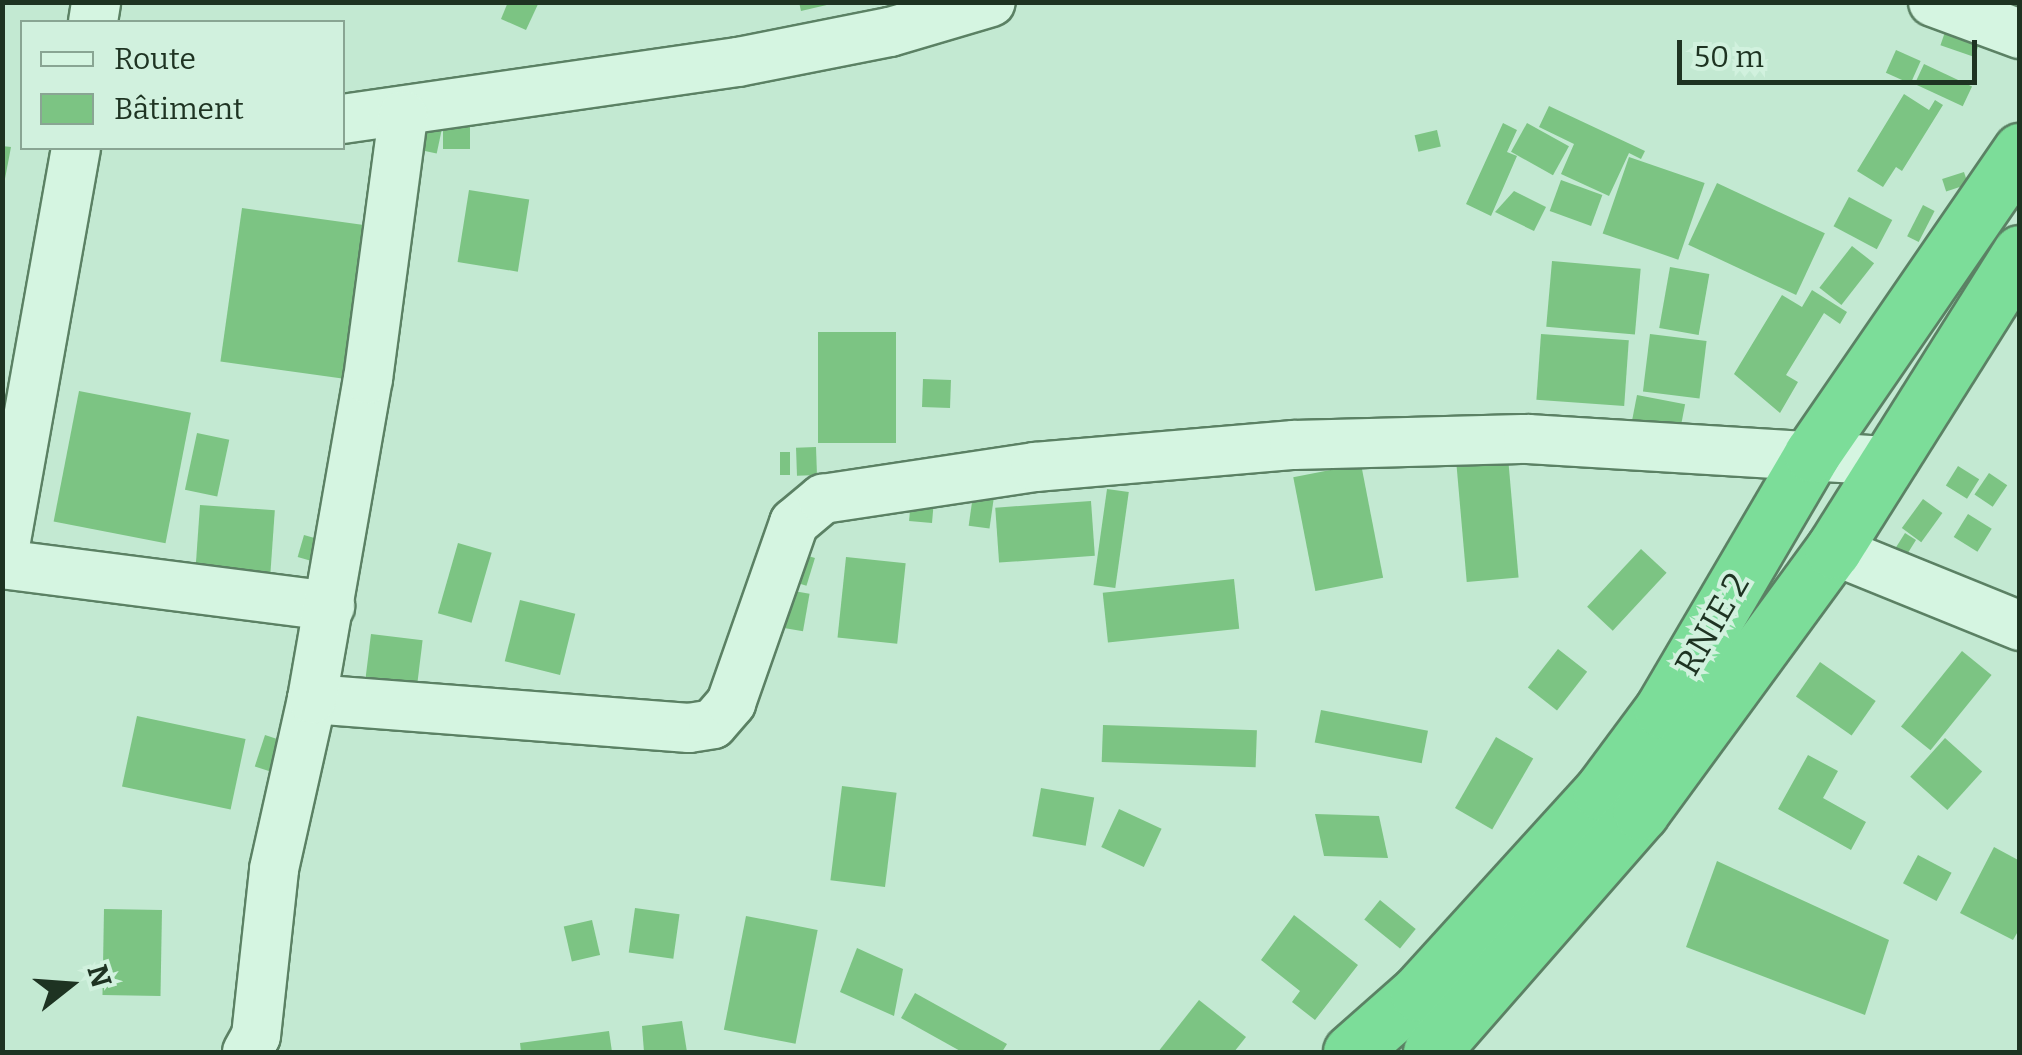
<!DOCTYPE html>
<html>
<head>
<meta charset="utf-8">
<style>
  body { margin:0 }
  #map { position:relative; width:2022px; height:1055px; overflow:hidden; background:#c3e9d2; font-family:Bitter,serif }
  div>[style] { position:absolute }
  .building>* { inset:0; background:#7cc483; transform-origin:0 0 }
  .roads { filter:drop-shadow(2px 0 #5b8164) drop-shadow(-2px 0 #5b8164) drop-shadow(0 2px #5b8164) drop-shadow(0 -2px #5b8164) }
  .minor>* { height:48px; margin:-24px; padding:0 24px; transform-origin:24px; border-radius:24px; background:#d5f5e1 }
  .trunk>* { height:55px; margin:-27.5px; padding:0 27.5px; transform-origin:27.5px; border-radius:27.5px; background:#7cdd99 }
  span { translate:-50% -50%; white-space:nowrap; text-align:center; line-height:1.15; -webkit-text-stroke:8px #d1f1de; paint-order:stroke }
  .street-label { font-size:35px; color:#1e3322 }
  .frame { position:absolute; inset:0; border:5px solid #1e3322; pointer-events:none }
  .legend { position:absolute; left:20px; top:20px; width:325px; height:130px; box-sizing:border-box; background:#d1f1de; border:2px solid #89a593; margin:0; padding:12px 18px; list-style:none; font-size:30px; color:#1e3322 }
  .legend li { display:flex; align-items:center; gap:20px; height:50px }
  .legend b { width:50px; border:2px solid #89a593 }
  .north { position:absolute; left:20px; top:935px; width:100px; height:100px; -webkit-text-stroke:8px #d1f1de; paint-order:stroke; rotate:73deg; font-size:28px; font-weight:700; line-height:40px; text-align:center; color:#1e3322 }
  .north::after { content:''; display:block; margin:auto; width:35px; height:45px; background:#1e3322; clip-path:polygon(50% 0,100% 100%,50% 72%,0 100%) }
  .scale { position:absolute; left:1677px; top:40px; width:300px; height:45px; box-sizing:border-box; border:5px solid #1e3322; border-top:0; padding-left:12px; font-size:30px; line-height:35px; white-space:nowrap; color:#1e3322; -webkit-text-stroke:8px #d1f1de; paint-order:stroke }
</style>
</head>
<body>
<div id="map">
  <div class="building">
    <div style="clip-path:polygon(508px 2px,539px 2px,526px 30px,501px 19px)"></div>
    <div style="clip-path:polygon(799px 2px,831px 2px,831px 4px,801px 11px)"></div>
    <div style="left:1945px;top:32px;width:36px;height:14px;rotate:19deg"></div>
    <div style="left:1896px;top:50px;width:27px;height:25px;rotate:24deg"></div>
    <div style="left:1924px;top:64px;width:53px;height:22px;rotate:25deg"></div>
    <div style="clip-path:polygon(1904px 94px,1929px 110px,1935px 100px,1943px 105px,1902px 171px,1896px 167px,1883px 187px,1857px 171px)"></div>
    <div style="clip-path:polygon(1549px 106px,1645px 151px,1641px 159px,1629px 153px,1609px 196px,1561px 174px,1574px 144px,1539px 127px)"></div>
    <div style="left:443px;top:122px;width:27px;height:27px"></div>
    <div style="clip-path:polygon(1503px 123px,1517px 130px,1507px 152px,1517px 156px,1491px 216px,1466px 204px)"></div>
    <div style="left:1527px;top:123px;width:48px;height:33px;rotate:29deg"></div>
    <div style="left:418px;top:126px;width:24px;height:23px;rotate:12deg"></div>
    <div style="left:1437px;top:130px;width:17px;height:23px;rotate:77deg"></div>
    <div style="clip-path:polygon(2px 146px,11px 147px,4px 184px,2px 184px)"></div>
    <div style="left:1629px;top:157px;width:80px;height:81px;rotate:19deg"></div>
    <div style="left:1964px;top:172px;width:13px;height:23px;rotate:72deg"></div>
    <div style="left:1561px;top:180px;width:44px;height:33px;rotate:20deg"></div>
    <div style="left:1717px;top:183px;width:119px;height:68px;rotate:25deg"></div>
    <div style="left:469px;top:190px;width:61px;height:73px;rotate:9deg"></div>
    <div style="clip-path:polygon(1514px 191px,1546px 207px,1534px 231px,1495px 212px)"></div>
    <div style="left:1849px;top:197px;width:49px;height:33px;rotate:28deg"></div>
    <div style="left:1923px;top:205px;width:13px;height:35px;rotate:27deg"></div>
    <div style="left:242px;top:208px;width:123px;height:155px;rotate:8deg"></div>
    <div style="left:1852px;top:246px;width:28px;height:53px;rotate:38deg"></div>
    <div style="left:1552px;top:261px;width:89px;height:66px;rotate:5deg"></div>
    <div style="left:1670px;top:267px;width:40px;height:62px;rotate:10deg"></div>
    <div style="clip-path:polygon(1812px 290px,1847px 312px,1840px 324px,1824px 313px,1786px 375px,1798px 382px,1780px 413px,1734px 374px,1782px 295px,1802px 307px)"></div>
    <div style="left:818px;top:332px;width:78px;height:111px"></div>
    <div style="left:1541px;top:334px;width:88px;height:66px;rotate:4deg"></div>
    <div style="left:1650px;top:334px;width:57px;height:58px;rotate:7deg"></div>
    <div style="left:923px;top:379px;width:28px;height:28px;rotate:2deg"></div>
    <div style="left:79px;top:391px;width:114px;height:133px;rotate:11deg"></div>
    <div style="left:1637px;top:395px;width:49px;height:30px;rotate:11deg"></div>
    <div style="left:197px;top:433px;width:33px;height:58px;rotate:12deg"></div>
    <div style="left:816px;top:447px;width:28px;height:20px;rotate:88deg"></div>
    <div style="left:780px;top:452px;width:10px;height:23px"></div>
    <div style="left:1508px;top:457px;width:121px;height:52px;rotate:85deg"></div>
    <div style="left:1361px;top:464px;width:116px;height:69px;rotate:79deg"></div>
    <div style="left:1958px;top:466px;width:25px;height:23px;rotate:32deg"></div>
    <div style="left:1989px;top:473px;width:22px;height:26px;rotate:34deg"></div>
    <div style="left:1107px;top:489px;width:22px;height:97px;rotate:8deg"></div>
    <div style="left:973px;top:495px;width:21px;height:31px;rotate:8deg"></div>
    <div style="left:911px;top:499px;width:23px;height:22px;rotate:5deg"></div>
    <div style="left:1923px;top:499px;width:24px;height:36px;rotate:36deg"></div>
    <div style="left:1091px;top:501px;width:55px;height:96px;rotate:86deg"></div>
    <div style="left:200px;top:505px;width:75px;height:65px;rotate:4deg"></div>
    <div style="left:1968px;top:514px;width:28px;height:27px;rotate:32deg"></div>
    <div style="left:1905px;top:533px;width:13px;height:24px;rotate:32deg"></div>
    <div style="left:304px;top:535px;width:19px;height:23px;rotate:16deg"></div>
    <div style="left:458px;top:543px;width:35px;height:73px;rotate:16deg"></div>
    <div style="left:1641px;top:549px;width:35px;height:79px;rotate:43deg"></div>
    <div style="left:792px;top:551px;width:24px;height:29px;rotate:17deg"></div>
    <div style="left:846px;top:557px;width:60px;height:81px;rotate:6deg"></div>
    <div style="left:1234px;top:579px;width:50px;height:132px;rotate:84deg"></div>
    <div style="left:782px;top:589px;width:28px;height:38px;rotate:10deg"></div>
    <div style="left:520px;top:600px;width:57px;height:63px;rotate:14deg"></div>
    <div style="left:371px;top:634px;width:52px;height:49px;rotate:7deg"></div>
    <div style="left:1558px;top:649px;width:37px;height:49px;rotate:38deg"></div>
    <div style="left:1962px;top:651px;width:38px;height:97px;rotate:39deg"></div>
    <div style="left:1820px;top:662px;width:68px;height:42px;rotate:35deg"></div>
    <div style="left:1321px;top:710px;width:109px;height:33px;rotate:11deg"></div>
    <div style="left:137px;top:716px;width:111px;height:72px;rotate:12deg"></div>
    <div style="left:1103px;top:725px;width:154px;height:37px;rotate:2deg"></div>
    <div style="left:265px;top:735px;width:28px;height:33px;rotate:18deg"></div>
    <div style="left:1496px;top:737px;width:43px;height:82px;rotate:30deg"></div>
    <div style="left:1945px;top:738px;width:50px;height:52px;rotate:42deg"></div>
    <div style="clip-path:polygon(1808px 755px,1838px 771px,1823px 798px,1866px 822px,1851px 850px,1778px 809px)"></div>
    <div style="left:842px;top:786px;width:55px;height:95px;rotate:7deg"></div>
    <div style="left:1041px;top:788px;width:54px;height:49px;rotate:10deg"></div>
    <div style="left:1119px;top:809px;width:47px;height:42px;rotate:25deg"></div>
    <div style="clip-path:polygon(1315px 814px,1379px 816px,1388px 858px,1324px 856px)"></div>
    <div style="clip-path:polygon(1994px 847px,2020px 861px,2020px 928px,2013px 940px,1960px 913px)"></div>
    <div style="left:1918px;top:855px;width:38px;height:32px;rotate:28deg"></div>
    <div style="clip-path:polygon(1717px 861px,1889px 940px,1865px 1015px,1686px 947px)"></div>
    <div style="left:1380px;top:900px;width:46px;height:25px;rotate:39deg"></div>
    <div style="left:635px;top:908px;width:45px;height:45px;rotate:8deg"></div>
    <div style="left:104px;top:909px;width:58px;height:86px;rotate:1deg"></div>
    <div style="clip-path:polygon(1294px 915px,1358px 965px,1315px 1020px,1292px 1002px,1300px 991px,1261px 960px)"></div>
    <div style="left:746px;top:916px;width:73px;height:116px;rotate:11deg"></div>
    <div style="left:592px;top:920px;width:36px;height:29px;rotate:77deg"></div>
    <div style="clip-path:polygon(857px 948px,903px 969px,894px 1016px,840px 992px)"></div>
    <div style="clip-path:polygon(915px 993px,1007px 1044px,1002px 1052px,962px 1052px,901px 1018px)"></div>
    <div style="clip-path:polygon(1199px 1000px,1246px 1037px,1234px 1052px,1158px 1052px)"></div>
    <div style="clip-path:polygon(682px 1021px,687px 1052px,644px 1052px,642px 1026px)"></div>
    <div style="clip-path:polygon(609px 1031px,612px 1052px,521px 1052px,520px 1043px)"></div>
  </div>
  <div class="roads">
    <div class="minor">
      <div style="left:1933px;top:2px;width:93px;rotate:20.2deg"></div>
      <div style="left:93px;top:22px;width:20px;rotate:-81deg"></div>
      <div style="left:342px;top:119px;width:400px;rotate:-8.2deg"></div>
      <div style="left:738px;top:62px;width:155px;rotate:-11.2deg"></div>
      <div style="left:890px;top:32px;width:105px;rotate:-16.5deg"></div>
      <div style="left:76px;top:148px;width:423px;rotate:100.1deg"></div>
      <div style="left:2px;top:564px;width:331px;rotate:7.3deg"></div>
      <div style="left:1833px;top:550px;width:202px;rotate:22.1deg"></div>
      <div style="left:312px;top:699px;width:378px;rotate:4.4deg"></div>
      <div style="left:689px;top:728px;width:24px;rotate:-9deg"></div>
      <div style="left:713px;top:724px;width:28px;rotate:-49deg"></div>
      <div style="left:731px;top:703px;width:191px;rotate:-70.7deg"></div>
      <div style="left:794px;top:523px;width:38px;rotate:-40deg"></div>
      <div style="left:823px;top:499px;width:214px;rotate:-8.6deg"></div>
      <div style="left:1035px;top:467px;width:260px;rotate:-4.9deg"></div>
      <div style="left:1294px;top:445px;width:234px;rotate:-1.5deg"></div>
      <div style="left:1528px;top:439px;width:363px;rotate:3.5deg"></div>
      <div style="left:247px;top:1052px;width:18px;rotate:-61deg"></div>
      <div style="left:256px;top:1036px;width:168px;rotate:-83.8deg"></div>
      <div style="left:274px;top:869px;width:174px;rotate:-77.4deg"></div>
      <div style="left:312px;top:699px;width:325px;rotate:-80.1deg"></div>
      <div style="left:368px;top:379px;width:266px;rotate:-82.4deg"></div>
    </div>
    <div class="trunk">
      <div style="left:1351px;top:1052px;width:89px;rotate:-41.4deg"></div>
      <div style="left:1418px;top:993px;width:272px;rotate:-47.7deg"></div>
      <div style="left:1601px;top:792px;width:102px;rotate:-53.4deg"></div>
      <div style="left:1662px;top:710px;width:297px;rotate:-59.6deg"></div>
      <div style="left:1812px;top:454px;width:368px;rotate:-55.5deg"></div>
      <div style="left:1431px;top:1052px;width:319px;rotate:-48.8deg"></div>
      <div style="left:1641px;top:812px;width:325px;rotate:-53.8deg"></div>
      <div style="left:1833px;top:550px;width:351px;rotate:-57.8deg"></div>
    </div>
  </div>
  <div class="street-label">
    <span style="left:1712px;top:624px;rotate:-60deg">RNIE 2</span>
  </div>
  <div class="frame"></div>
  <ul class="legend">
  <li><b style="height:12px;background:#d5f5e1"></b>Route</li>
  <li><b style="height:28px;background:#7cc483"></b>Bâtiment</li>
  </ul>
  <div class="north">N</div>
  <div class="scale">50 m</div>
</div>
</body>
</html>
